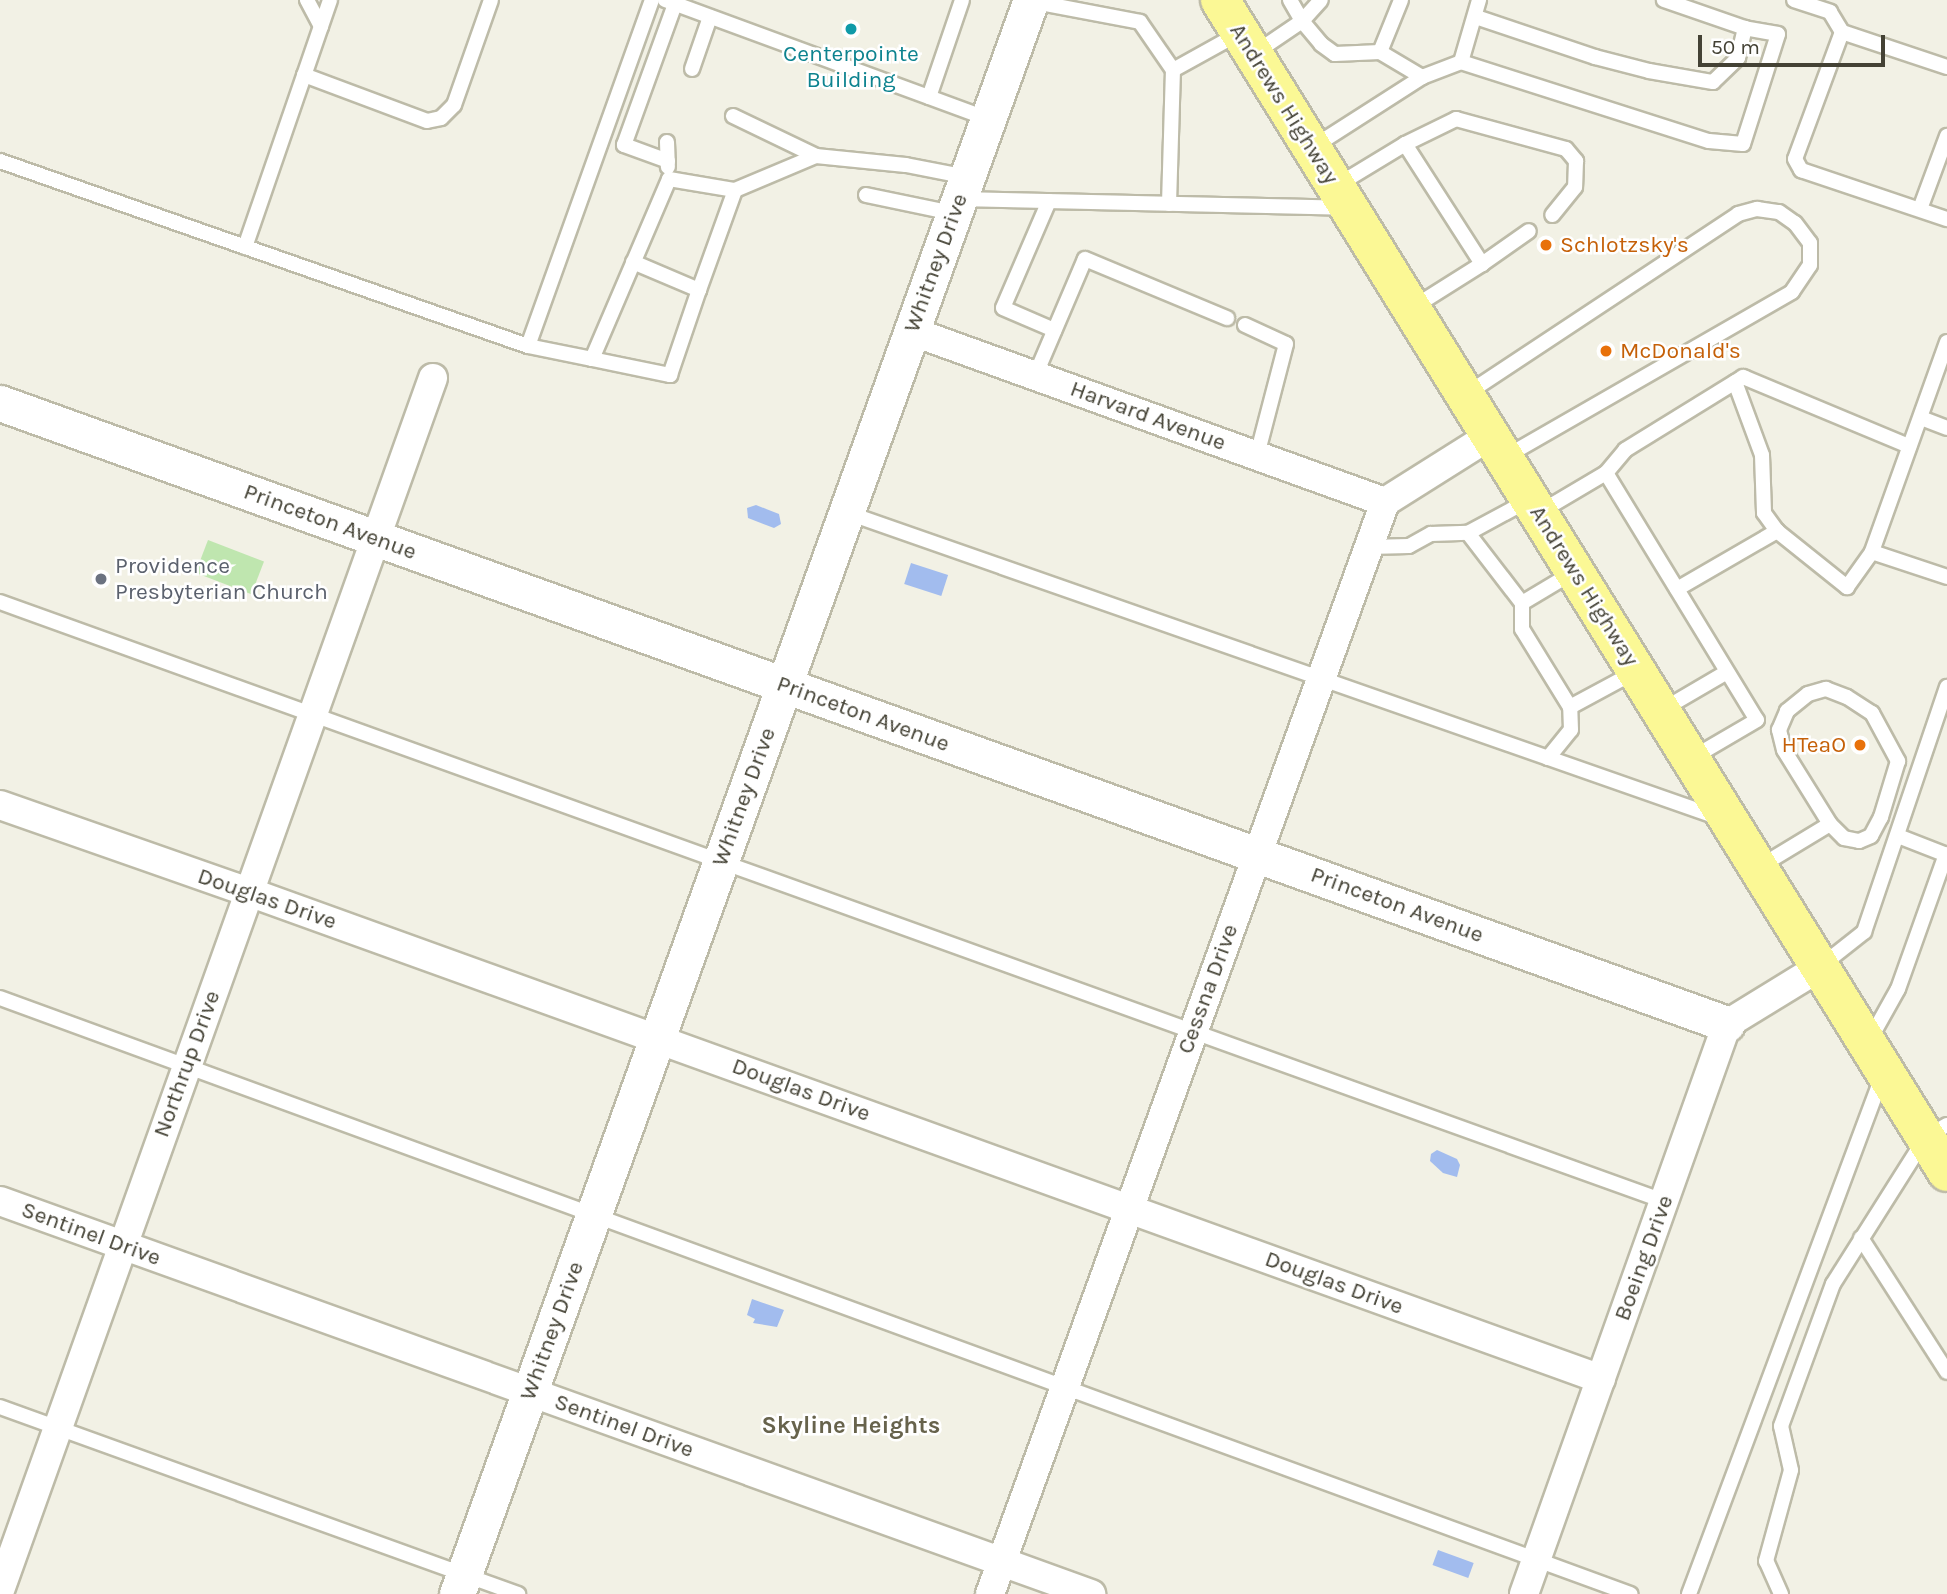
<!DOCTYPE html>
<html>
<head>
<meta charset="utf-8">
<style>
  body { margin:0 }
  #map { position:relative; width:1947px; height:1594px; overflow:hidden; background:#f2f1e5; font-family:Karla,sans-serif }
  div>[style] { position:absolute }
  .green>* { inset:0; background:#bfe6af; transform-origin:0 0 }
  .water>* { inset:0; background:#a2bcee; transform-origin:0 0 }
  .roads { filter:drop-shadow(2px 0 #bdbba8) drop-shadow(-2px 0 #bdbba8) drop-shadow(0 2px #bdbba8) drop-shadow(0 -2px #bdbba8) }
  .service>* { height:14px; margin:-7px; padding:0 7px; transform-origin:7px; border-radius:7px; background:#fff }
  .minor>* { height:28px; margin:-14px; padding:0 14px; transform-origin:14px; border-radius:14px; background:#fff }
  .tertiary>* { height:35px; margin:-17.5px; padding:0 17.5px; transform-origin:17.5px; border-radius:17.5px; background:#fff }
  .primary>* { height:38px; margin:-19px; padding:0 19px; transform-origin:19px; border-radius:19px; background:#fbf895 }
  .dots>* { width:19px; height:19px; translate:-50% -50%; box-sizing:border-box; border:4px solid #fff; border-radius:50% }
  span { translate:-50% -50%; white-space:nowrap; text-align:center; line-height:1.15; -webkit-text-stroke:5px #fff; paint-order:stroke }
  .culture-label { font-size:23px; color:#0d838f }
  .street-label { font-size:23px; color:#444235 }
  .food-label { font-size:23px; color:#c56008 }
  .left { translate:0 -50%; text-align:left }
  .right { translate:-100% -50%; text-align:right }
  .worship-label { font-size:23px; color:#5b616d }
  .neighbourhood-label { font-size:24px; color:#67634c; font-weight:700 }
  .scale { position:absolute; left:1698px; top:35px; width:187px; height:32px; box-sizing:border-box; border:4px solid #444235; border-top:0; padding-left:9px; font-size:21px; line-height:24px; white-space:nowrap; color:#444235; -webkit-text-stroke:5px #fff; paint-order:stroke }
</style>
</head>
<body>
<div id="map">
  <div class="green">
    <div style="left:208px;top:540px;width:60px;height:35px;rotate:21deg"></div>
  </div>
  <div class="water">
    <div style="clip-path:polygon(756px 505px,779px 514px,781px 524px,774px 528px,748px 518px,747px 508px)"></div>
    <div style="left:911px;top:563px;width:39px;height:22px;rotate:18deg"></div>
    <div style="clip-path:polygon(1437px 1150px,1457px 1159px,1460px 1165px,1457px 1177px,1443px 1173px,1430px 1161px,1431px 1154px)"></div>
    <div style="clip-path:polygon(752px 1299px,784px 1310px,777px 1327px,753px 1323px,755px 1319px,747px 1315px)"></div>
    <div style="left:1438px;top:1550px;width:38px;height:16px;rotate:20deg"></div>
  </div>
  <div class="roads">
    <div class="service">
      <div style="left:307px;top:0;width:30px;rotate:62deg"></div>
      <div style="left:665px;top:0;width:344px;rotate:20.2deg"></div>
      <div style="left:1290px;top:0;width:24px;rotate:60deg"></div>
      <div style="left:1302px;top:21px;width:28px;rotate:-48deg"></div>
      <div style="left:1794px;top:0;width:38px;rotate:18deg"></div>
      <div style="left:1830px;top:12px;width:23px;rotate:59deg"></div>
      <div style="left:1842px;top:32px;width:111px;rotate:18.4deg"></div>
      <div style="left:1030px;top:1px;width:112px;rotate:10.8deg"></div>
      <div style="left:1140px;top:22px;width:58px;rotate:55.5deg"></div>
      <div style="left:1476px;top:17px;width:126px;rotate:18.6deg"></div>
      <div style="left:1595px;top:57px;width:56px;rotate:14.5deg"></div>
      <div style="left:1649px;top:71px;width:65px;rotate:9.8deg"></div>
      <div style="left:1713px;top:82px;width:35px;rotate:-44deg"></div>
      <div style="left:1738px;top:58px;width:31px;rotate:-77deg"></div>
      <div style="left:1745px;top:28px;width:86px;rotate:-160.9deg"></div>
      <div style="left:1842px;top:32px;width:135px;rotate:110.3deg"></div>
      <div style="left:1795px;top:159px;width:13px;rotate:61deg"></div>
      <div style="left:1801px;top:170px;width:154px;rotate:18.6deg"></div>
      <div style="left:1380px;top:52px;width:56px;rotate:-68deg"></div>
      <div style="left:1255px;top:53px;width:57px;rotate:-34.2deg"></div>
      <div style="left:1302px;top:21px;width:30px;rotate:50deg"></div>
      <div style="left:1321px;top:44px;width:17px;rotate:36deg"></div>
      <div style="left:1335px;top:54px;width:45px;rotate:-2.5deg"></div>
      <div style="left:1380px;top:52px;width:49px;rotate:30.8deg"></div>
      <div style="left:1461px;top:62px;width:65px;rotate:-73.8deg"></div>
      <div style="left:692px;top:69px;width:55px;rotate:-70.9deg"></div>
      <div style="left:304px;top:75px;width:131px;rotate:20.5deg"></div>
      <div style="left:427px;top:121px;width:14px;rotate:-12deg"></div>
      <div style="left:441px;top:118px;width:18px;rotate:-45deg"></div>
      <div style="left:454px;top:105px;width:111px;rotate:-70.6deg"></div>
      <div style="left:929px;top:97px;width:102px;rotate:-71.2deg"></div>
      <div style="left:733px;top:116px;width:92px;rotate:25.7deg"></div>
      <div style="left:667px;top:142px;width:25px;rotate:88deg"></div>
      <div style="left:1405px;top:144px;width:57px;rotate:-26.1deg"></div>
      <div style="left:1456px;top:119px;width:114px;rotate:15.3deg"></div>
      <div style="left:1566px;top:149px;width:16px;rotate:50deg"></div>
      <div style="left:1576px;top:161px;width:26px;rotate:92deg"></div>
      <div style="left:1575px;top:187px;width:36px;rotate:129deg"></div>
      <div style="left:1313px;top:147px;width:130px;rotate:-32.7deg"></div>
      <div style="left:1422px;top:77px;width:42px;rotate:-21deg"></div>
      <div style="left:1461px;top:62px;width:260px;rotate:17.7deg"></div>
      <div style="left:1709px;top:141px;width:34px;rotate:5deg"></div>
      <div style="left:1743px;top:144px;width:115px;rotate:-72.3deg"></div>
      <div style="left:1778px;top:34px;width:34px;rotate:-170deg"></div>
      <div style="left:0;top:161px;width:559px;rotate:19.31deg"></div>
      <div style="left:528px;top:346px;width:368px;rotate:-70.3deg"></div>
      <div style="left:668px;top:161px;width:47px;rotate:-160deg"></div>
      <div style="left:624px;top:145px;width:150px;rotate:-70.1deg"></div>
      <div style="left:1336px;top:186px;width:81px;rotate:-31.3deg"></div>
      <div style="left:1405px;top:144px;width:143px;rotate:57.3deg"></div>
      <div style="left:1482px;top:264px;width:83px;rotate:147.8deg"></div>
      <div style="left:866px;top:195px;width:89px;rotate:11.7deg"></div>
      <div style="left:959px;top:199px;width:385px;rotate:1.3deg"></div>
      <div style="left:1049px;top:201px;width:116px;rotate:113.3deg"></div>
      <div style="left:1003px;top:308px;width:56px;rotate:23.3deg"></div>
      <div style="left:1169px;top:204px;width:134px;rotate:-88.3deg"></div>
      <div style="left:1173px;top:70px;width:74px;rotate:-29deg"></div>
      <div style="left:1920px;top:209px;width:78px;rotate:-69.7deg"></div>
      <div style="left:245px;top:247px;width:261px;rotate:-71deg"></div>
      <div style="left:633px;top:262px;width:72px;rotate:23deg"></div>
      <div style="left:699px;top:290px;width:106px;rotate:-70.2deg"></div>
      <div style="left:1482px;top:264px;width:57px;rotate:-35.1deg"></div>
      <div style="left:1245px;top:325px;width:45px;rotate:24.9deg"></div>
      <div style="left:1286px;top:344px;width:115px;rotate:104.6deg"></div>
      <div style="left:1947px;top:342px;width:223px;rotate:109.7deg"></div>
      <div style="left:1872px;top:552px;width:79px;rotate:18.4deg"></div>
      <div style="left:528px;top:346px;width:65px;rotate:11.5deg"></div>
      <div style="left:592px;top:359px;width:196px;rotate:-66.8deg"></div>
      <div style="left:669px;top:179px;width:67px;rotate:9.5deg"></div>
      <div style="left:735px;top:190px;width:88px;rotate:-22.8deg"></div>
      <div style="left:816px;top:156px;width:90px;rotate:5.7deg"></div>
      <div style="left:906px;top:165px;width:62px;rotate:11.1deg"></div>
      <div style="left:592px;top:359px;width:80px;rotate:11.6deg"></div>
      <div style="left:670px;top:375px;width:90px;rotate:-71.2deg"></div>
      <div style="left:1035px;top:376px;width:127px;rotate:-66.9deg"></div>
      <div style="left:1085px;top:259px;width:154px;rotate:22.6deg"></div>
      <div style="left:1735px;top:382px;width:78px;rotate:69.7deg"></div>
      <div style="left:1762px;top:455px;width:58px;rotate:88deg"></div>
      <div style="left:1764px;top:513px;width:22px;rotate:54deg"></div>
      <div style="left:1465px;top:395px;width:328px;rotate:-33.5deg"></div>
      <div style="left:1738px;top:214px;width:20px;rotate:-15deg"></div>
      <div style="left:1757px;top:209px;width:22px;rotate:8deg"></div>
      <div style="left:1779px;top:212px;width:19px;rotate:35deg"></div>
      <div style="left:1795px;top:223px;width:25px;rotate:53deg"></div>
      <div style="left:1810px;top:243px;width:22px;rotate:90deg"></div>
      <div style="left:1810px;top:265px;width:32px;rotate:124deg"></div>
      <div style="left:1792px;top:292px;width:331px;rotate:150.1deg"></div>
      <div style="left:1921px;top:418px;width:28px;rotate:21deg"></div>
      <div style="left:1606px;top:473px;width:30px;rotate:-50deg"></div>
      <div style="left:1625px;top:450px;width:139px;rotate:-31.7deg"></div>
      <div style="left:1743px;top:377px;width:180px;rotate:22.6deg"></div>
      <div style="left:1540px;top:512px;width:77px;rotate:-30.6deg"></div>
      <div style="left:1606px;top:473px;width:289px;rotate:58.6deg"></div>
      <div style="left:1757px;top:720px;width:75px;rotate:149.7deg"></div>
      <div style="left:848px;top:513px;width:921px;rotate:19.28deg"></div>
      <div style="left:1468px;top:533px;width:88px;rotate:52.4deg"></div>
      <div style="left:1522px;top:603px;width:26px;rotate:90deg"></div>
      <div style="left:1522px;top:629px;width:92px;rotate:58.4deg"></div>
      <div style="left:1570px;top:707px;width:74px;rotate:-28.3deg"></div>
      <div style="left:1368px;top:547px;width:41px;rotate:-1.4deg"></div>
      <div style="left:1409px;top:546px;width:25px;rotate:-29deg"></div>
      <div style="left:1431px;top:534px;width:37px;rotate:-2deg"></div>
      <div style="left:1468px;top:533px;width:69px;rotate:-28.4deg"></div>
      <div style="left:1677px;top:589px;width:116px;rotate:-30.1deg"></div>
      <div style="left:1777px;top:531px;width:90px;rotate:38.7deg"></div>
      <div style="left:1847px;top:587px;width:43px;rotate:-54.5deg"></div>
      <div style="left:0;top:602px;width:1769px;rotate:19.8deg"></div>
      <div style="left:1522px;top:603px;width:58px;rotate:-31deg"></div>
      <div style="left:1662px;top:710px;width:75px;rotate:-30.3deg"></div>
      <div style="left:1548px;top:758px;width:36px;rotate:-51deg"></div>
      <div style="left:1571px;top:730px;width:23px;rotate:-92deg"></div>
      <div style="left:1898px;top:836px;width:53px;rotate:21.2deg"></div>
      <div style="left:1759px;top:867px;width:83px;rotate:-31.2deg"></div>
      <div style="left:1830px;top:824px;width:87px;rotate:-121.9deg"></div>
      <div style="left:1784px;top:750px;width:21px;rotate:-104deg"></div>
      <div style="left:1779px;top:730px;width:21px;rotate:-67deg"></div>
      <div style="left:1787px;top:711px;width:27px;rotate:-39deg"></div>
      <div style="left:1808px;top:694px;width:19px;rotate:-16deg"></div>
      <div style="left:1826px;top:689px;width:22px;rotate:21deg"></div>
      <div style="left:1847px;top:697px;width:30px;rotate:33deg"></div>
      <div style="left:1872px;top:713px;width:55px;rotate:61.6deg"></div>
      <div style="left:1898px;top:761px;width:59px;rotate:106.9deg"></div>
      <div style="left:1881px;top:817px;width:21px;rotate:118deg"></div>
      <div style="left:1871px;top:836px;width:13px;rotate:157deg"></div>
      <div style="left:1859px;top:841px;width:15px;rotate:-169deg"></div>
      <div style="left:1844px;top:838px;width:20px;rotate:-135deg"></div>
      <div style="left:1821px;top:966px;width:55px;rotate:-38.3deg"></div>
      <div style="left:1864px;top:932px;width:259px;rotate:-71.3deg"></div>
      <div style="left:0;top:998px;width:1736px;rotate:20.08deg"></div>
      <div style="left:1870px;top:1039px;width:57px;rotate:-60.8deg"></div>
      <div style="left:1898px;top:989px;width:143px;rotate:-70.4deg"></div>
      <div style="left:1861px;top:1238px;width:159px;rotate:57.3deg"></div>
      <div style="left:0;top:1407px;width:551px;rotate:19.85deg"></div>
      <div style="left:1689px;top:1594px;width:552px;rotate:-69.53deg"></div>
      <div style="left:1781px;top:1594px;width:36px;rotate:-114deg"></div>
      <div style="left:1766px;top:1561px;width:94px;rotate:-74.6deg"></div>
      <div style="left:1791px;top:1470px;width:45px;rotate:-102.8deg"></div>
      <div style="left:1781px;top:1426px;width:151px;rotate:-69.9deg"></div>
      <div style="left:1833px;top:1284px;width:174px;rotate:-57.7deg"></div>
      <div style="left:1926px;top:1137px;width:24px;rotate:-30deg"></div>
    </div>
    <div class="minor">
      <div style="left:911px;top:331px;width:504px;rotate:19.84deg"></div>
      <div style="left:0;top:805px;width:264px;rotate:19.3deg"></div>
      <div style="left:249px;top:892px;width:1437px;rotate:19.81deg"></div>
      <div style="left:0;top:1201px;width:1160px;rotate:19.81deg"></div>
      <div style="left:0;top:1590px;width:1287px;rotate:-70.34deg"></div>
      <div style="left:990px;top:1594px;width:1161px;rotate:-70.11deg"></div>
      <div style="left:1385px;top:502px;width:124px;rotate:-32.2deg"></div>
      <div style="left:1524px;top:1594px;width:605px;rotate:-70.4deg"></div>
      <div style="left:1727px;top:1024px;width:109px;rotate:-31.5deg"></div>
    </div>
    <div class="tertiary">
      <div style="left:0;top:403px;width:1835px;rotate:19.78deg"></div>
      <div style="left:457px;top:1594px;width:1694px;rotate:-70.2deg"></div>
    </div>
    <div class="primary">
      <div style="left:1220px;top:0;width:1379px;rotate:58.19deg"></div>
    </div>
  </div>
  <div class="dots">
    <div style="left:851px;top:29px;background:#0f9aa8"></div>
    <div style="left:1546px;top:245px;background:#e8710a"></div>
    <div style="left:1606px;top:351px;background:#e8710a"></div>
    <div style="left:101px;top:579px;background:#6b7280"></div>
    <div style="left:1860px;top:745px;background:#e8710a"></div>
  </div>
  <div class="culture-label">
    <span style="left:851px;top:67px">Centerpointe<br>Building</span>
  </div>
  <div class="street-label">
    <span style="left:1284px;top:104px;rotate:58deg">Andrews Highway</span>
    <span style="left:936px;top:263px;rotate:-70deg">Whitney Drive</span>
    <span style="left:1148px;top:416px;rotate:20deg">Harvard Avenue</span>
    <span style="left:330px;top:522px;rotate:20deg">Princeton Avenue</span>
    <span style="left:1584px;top:586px;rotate:58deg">Andrews Highway</span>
    <span style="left:863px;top:714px;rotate:20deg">Princeton Avenue</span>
    <span style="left:744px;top:797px;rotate:-70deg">Whitney Drive</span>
    <span style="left:267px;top:899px;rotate:19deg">Douglas Drive</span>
    <span style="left:1397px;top:905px;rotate:20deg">Princeton Avenue</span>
    <span style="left:1208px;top:989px;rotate:-70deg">Cessna Drive</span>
    <span style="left:187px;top:1064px;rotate:-70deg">Northrup Drive</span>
    <span style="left:801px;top:1090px;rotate:20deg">Douglas Drive</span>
    <span style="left:91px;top:1234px;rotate:20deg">Sentinel Drive</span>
    <span style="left:1644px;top:1258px;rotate:-70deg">Boeing Drive</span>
    <span style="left:1334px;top:1283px;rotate:20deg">Douglas Drive</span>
    <span style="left:552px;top:1331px;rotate:-70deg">Whitney Drive</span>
    <span style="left:624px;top:1426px;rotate:20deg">Sentinel Drive</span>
  </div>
  <div class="food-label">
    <span class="left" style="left:1560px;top:245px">Schlotzsky's</span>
    <span class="left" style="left:1620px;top:351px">McDonald's</span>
    <span class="right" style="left:1846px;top:745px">HTeaO</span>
  </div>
  <div class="worship-label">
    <span class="left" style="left:115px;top:579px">Providence<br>Presbyterian Church</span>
  </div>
  <div class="neighbourhood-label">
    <span style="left:851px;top:1426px">Skyline Heights</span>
  </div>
  <div class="scale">50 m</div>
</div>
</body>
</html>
